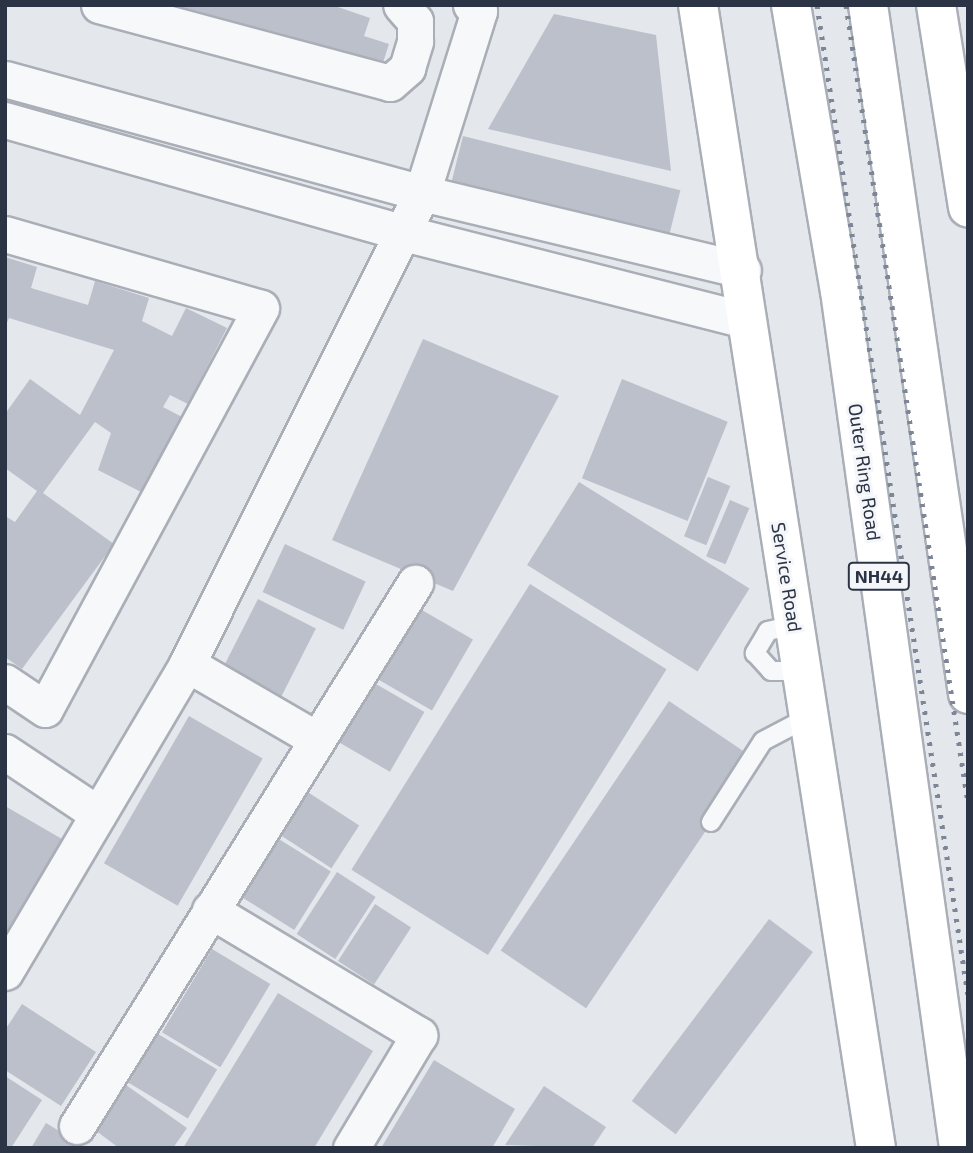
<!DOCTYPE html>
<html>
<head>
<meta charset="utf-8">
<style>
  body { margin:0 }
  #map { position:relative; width:973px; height:1153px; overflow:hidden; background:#e4e7ec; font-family:"Exo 2",sans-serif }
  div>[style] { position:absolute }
  .building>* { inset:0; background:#bbc0ca; transform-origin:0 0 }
  .roads { filter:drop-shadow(2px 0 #a9aeb7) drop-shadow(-2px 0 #a9aeb7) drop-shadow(0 2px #a9aeb7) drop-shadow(0 -2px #a9aeb7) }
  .lane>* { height:18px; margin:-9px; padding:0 9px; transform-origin:9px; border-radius:9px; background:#f7f8fa }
  .street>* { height:35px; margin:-17.5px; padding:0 17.5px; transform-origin:17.5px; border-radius:17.5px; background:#f7f8fa }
  .secondary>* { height:38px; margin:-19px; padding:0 19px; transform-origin:19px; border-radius:19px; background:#fff }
  .highway>* { height:38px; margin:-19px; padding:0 19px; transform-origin:19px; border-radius:19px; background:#fff }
  .rail>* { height:5px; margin-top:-2.5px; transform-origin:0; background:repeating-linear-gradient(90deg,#7d8696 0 3.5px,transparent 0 10.5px) }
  span { translate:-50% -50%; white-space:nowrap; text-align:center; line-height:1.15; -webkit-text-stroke:6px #f4f6f9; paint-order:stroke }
  .shield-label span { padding:2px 5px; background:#f4f6f9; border:2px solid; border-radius:5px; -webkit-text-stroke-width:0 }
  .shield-label { font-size:18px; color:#2b3445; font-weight:700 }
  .street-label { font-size:19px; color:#2b3445 }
  .frame { position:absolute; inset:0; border:7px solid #2b3445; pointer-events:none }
</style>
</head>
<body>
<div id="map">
  <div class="building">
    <div style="clip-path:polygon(150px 5px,332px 5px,370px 18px,364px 36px,389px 44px,381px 69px)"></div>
    <div style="clip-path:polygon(554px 14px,656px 35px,671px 171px,488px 129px)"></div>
    <div style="left:463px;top:136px;width:224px;height:51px;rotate:14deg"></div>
    <div style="clip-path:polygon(5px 257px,37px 267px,31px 288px,88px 305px,95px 281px,149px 298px,142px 321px,172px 336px,186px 308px,227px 328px,188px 404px,170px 395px,163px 407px,182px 417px,143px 493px,98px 470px,111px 433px,95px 422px,43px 493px,114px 544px,22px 669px,5px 657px,5px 516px,15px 522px,37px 491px,5px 468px,5px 414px,30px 379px,80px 415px,114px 350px,9px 318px,5px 327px)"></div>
    <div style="clip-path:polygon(423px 339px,559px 396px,453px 591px,332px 540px)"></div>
    <div style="left:622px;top:379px;width:114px;height:107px;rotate:22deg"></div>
    <div style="left:708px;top:477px;width:24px;height:64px;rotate:22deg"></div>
    <div style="left:579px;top:482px;width:201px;height:98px;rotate:32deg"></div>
    <div style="left:730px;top:500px;width:21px;height:61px;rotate:23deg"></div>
    <div style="left:285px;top:544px;width:89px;height:53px;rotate:25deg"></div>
    <div style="left:530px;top:584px;width:161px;height:337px;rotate:32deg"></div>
    <div style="left:258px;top:599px;width:65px;height:88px;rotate:27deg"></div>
    <div style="left:408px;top:602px;width:75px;height:82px;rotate:30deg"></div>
    <div style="left:369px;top:680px;width:64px;height:69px;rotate:30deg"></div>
    <div style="left:669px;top:701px;width:103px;height:301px;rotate:34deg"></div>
    <div style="left:189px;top:716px;width:85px;height:170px;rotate:30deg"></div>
    <div style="left:303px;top:789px;width:67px;height:51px;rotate:33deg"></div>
    <div style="clip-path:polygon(5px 806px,62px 839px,5px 935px)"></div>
    <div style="left:274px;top:836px;width:67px;height:69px;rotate:32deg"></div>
    <div style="left:337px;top:872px;width:46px;height:74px;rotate:33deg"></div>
    <div style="left:375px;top:904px;width:43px;height:68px;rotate:33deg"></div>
    <div style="left:769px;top:919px;width:55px;height:228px;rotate:37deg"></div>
    <div style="left:212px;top:949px;width:68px;height:97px;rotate:31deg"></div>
    <div style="clip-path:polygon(278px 993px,373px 1051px,314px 1148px,183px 1148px)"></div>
    <div style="clip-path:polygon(22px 1004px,96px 1052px,61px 1106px,5px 1070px,5px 1030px)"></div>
    <div style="left:158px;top:1034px;width:69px;height:57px;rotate:31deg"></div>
    <div style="clip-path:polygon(434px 1060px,515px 1109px,492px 1148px,381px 1148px)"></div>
    <div style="clip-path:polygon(5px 1076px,42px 1100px,11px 1148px,5px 1148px)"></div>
    <div style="clip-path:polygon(126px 1085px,187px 1128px,173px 1148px,119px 1148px,95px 1130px)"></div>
    <div style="clip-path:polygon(544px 1086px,606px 1127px,592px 1148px,505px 1145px)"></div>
    <div style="clip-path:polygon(46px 1123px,87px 1148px,31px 1148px)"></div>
  </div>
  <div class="roads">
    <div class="lane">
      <div style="left:794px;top:625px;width:27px;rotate:167deg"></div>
      <div style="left:768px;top:631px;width:26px;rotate:121deg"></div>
      <div style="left:755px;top:653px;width:24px;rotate:48deg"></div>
      <div style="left:771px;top:671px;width:30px"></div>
      <div style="left:711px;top:822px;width:96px;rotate:-57.3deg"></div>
      <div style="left:763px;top:741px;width:50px;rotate:-27.6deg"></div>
    </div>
    <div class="street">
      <div style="left:99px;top:5px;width:301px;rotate:15deg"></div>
      <div style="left:390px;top:83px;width:23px;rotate:-41deg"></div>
      <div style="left:407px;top:68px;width:28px;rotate:-73deg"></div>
      <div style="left:415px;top:41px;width:20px;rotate:-90deg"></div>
      <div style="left:415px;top:21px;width:21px;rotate:-131deg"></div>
      <div style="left:5px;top:79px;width:432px;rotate:15.3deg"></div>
      <div style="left:422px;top:193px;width:330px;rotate:13.5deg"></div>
      <div style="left:5px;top:120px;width:411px;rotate:15.8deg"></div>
      <div style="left:400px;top:232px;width:359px;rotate:14.3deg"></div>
      <div style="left:5px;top:234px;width:266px;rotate:16.1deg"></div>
      <div style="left:261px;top:308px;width:455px;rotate:118.3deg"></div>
      <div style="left:45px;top:709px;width:48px;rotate:-146deg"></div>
      <div style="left:187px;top:664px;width:147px;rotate:30.2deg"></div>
      <div style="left:5px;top:752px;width:112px;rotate:33.7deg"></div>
      <div style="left:210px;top:910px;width:244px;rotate:30.9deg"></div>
      <div style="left:419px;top:1035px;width:132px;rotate:121deg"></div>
      <div style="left:5px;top:972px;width:358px;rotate:-59.4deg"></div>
      <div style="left:187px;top:664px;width:526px;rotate:-63.48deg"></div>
      <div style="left:422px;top:193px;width:191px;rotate:-72.6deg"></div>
      <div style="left:479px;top:11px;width:10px;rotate:-143deg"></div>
      <div style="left:77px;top:1126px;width:640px;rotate:-58.1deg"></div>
    </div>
    <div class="secondary">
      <div style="left:698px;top:5px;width:1157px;rotate:81.15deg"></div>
      <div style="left:936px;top:5px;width:205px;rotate:81deg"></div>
    </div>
    <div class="highway">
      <div style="left:791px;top:5px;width:290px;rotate:80.3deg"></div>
      <div style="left:840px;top:291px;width:865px;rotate:82.09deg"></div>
      <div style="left:868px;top:5px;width:696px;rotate:81.74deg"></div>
    </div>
  </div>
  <div class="rail">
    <div style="left:817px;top:5px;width:1001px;rotate:81.33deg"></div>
    <div style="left:846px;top:5px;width:807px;rotate:81.31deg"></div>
  </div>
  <div class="shield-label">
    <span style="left:879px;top:576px">NH44</span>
  </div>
  <div class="street-label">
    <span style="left:865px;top:472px;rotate:82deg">Outer Ring Road</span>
    <span style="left:787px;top:577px;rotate:81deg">Service Road</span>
  </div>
  <div class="frame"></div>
</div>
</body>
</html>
